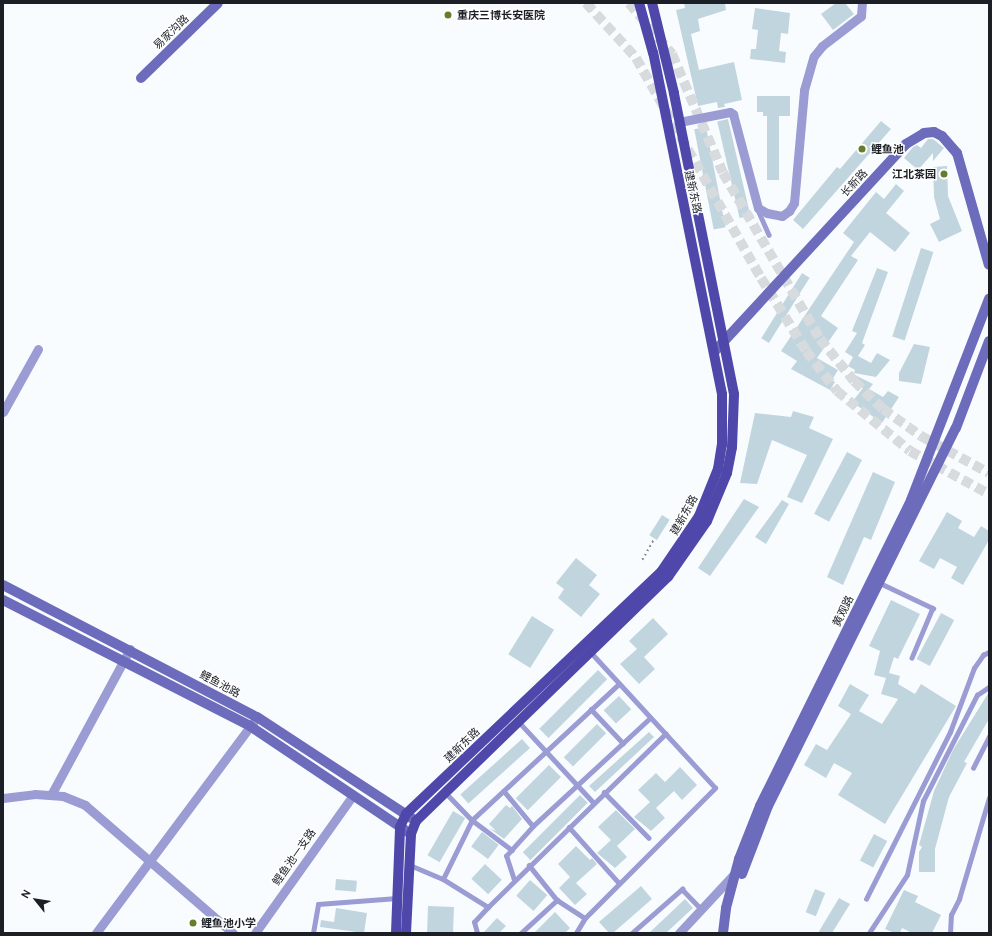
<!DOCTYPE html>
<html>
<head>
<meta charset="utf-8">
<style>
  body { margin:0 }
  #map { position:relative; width:992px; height:936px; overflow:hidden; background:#f9fcff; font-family:Cabin,"Noto Sans SC",sans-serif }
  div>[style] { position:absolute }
  .building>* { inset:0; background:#c1d5de; transform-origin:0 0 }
  .secondary-tunnel>* { height:10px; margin-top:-5px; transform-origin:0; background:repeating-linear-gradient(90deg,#d8dbde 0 10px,transparent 0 15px) }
  .path>* { height:1.5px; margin-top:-0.75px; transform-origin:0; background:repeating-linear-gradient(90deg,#8c8f94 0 2px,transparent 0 5px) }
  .lane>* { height:4.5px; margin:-2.25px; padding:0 2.25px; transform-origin:2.25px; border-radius:2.25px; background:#9a9cd3 }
  .street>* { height:9px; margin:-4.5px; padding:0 4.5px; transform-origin:4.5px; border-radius:4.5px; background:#9a9cd3 }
  .secondary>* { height:10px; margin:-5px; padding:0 5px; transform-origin:5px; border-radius:5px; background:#6d6cbc }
  .primary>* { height:10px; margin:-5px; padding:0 5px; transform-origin:5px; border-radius:5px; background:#4f48aa }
  .dots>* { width:11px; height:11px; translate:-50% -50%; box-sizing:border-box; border:2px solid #fff; border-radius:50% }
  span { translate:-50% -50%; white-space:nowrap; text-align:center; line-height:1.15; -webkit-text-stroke:3px #fff; paint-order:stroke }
  .poi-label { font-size:11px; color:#1c2026; font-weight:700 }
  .left { translate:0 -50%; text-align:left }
  .right { translate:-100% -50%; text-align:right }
  .street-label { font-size:11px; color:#1c2026 }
  .frame { position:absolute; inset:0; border:4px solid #1c2026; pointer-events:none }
  .north { position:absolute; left:16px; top:880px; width:40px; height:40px; -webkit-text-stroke:3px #fff; paint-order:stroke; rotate:300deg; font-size:11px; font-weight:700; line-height:16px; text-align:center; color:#1c2026 }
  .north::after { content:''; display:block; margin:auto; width:14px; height:18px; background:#1c2026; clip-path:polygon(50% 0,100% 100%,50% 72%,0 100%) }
</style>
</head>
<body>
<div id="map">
  <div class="building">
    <div style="clip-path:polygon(684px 3px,725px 3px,726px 10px,698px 19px,700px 31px,691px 34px,699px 70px,734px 62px,742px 100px,724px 104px,725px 107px,718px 108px,717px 102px,698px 106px,676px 10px,685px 8px)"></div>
    <div style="clip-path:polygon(836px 3px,845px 3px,854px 14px,833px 30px,821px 14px)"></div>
    <div style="clip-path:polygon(755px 8px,790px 13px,788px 34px,781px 33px,779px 51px,786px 52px,785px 63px,750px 59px,751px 49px,756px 49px,758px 30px,752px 29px)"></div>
    <div style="clip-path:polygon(757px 96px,790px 96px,790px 116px,779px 116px,779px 180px,767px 180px,767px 116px,763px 116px,763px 112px,757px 112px)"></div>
    <div style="left:728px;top:119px;width:99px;height:11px;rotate:77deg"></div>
    <div style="clip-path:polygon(881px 121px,891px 129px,803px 229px,793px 220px,837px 167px,840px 169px)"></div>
    <div style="left:706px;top:127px;width:102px;height:12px;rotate:79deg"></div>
    <div style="clip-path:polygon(928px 139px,933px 139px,944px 148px,933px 161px,933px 153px,918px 170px,904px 158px,913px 147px,917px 145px,921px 148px)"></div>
    <div style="clip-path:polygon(947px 166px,948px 196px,962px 231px,939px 242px,930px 224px,940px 219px,934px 197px,933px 167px)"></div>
    <div style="clip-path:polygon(896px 184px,904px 191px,886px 213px,910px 233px,895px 252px,870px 232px,851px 256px,858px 260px,821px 316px,838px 328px,817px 358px,838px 370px,832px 380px,835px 382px,830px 390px,791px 369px,797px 361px,781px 351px,854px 242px,843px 233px,876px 192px,884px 199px)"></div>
    <div style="left:921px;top:248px;width:13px;height:93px;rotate:18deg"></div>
    <div style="clip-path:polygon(877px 268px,888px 272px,862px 343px,865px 345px,858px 356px,871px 363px,877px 353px,890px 360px,876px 377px,854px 373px,855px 370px,848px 366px,853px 357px,845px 352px,857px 333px,852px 331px)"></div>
    <div style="left:802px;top:273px;width:9px;height:77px;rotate:32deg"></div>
    <div style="clip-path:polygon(914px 344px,930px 347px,921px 384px,899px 381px,899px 373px)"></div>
    <div style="clip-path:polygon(853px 374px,873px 384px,869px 389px,883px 397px,888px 391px,899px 397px,882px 423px,852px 402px,863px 388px,850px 380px)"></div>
    <div style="clip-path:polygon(793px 411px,814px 417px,809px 428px,833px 439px,802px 503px,787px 497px,807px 455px,772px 440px,757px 484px,740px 483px,755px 413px,791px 417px)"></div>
    <div style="left:847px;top:452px;width:17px;height:70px;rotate:28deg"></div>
    <div style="clip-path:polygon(873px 472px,895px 482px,871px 540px,864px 537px,843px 585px,827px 577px)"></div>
    <div style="clip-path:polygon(744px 499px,759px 507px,710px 576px,698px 568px)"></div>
    <div style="clip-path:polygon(782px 500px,789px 504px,766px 544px,755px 537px)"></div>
    <div style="clip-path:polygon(947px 512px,962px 521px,958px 528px,974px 537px,981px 526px,989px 531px,989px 540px,963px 585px,951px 578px,957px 567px,940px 558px,934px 569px,919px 561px)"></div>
    <div style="left:662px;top:515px;width:9px;height:24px;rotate:32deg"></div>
    <div style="clip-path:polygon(576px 558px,597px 575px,589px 585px,600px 594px,581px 617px,558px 598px,564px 589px,556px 583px)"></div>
    <div style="clip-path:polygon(891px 600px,920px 614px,898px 659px,894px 657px,889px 673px,900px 676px,898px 684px,915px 694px,921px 684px,956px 706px,885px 824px,838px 795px,852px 773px,834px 763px,826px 778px,804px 765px,816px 744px,827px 750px,851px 714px,838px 706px,850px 684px,869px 695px,859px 711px,882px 724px,898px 699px,881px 694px,886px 678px,874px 675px,880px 651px,869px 646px)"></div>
    <div style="left:941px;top:613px;width:15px;height:52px;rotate:28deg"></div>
    <div style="left:532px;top:616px;width:26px;height:45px;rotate:32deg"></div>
    <div style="clip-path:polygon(653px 618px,668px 634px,644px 657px,655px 669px,639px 684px,620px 664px,637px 649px,629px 641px)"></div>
    <div style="left:598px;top:670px;width:13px;height:83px;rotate:45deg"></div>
    <div style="clip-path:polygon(989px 692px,989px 719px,964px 762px,967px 763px,949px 797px,935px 849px,935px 872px,919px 872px,919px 852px,922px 847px,919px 845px,934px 791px,953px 750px)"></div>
    <div style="left:619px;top:696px;width:18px;height:21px;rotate:47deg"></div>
    <div style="left:597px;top:724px;width:13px;height:47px;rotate:45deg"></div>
    <div style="clip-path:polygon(649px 732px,654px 737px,595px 792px,589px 786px)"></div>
    <div style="left:522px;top:739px;width:12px;height:83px;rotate:48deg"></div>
    <div style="left:549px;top:765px;width:17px;height:47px;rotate:45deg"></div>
    <div style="clip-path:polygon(680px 767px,697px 785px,682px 800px,674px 791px,656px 808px,665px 818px,651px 831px,634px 817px,650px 802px,638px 790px,656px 773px,665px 782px)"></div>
    <div style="left:580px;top:795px;width:11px;height:81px;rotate:45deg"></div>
    <div style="clip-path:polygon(506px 805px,510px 808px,512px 806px,522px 819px,504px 839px,489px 828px,496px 831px,489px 824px)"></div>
    <div style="clip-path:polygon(616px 810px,635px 829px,617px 846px,627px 857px,615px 868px,597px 853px,611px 840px,598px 827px)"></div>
    <div style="left:453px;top:811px;width:14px;height:51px;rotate:30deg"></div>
    <div style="left:482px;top:832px;width:21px;height:18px;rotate:37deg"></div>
    <div style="left:874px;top:834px;width:15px;height:30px;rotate:28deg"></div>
    <div style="clip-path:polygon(576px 846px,590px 860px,592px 858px,597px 864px,576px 883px,587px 894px,575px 905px,559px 888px,570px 877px,558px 864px)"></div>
    <div style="left:485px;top:864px;width:23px;height:20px;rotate:43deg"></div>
    <div style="left:336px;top:879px;width:21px;height:11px;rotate:5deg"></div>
    <div style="left:530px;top:880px;width:23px;height:21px;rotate:41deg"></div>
    <div style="clip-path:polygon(641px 886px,652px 899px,613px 933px,609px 933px,599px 922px)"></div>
    <div style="left:815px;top:889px;width:11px;height:25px;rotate:22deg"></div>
    <div style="clip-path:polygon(904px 890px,918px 896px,915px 902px,941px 915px,932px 933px,912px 933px,902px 928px,900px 933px,894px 933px,885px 929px)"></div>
    <div style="clip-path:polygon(839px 898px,850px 904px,832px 933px,818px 933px)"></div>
    <div style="clip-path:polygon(685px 899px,693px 908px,666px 933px,649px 933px)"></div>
    <div style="left:428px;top:906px;width:26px;height:27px;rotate:2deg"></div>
    <div style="clip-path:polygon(336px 908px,367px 913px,364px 933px,320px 927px,321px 920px,334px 922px)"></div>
    <div style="clip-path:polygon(555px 912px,570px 928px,565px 933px,534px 933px)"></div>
    <div style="clip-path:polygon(497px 918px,506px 926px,499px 933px,483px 933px)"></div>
  </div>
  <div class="secondary-tunnel">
    <div style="left:586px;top:3px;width:74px;rotate:47.7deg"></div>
    <div style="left:636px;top:58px;width:253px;rotate:60.4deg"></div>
    <div style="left:761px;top:278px;width:86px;rotate:58.3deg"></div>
    <div style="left:806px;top:351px;width:51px;rotate:52.2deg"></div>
    <div style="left:837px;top:391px;width:94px;rotate:39.4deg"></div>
    <div style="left:910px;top:451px;width:90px;rotate:28.6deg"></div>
    <div style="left:629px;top:3px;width:67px;rotate:49.9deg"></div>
    <div style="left:672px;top:54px;width:129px;rotate:66.8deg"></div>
    <div style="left:723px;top:173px;width:192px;rotate:59.7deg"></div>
    <div style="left:820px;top:339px;width:54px;rotate:51deg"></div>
    <div style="left:854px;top:381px;width:40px;rotate:44deg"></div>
    <div style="left:883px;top:409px;width:47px;rotate:35.4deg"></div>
    <div style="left:921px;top:436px;width:77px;rotate:28.6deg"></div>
  </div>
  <div class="path">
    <div style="left:642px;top:560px;width:24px;rotate:-60deg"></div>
  </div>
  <div class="lane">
    <div style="left:758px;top:210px;width:27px;rotate:66deg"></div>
    <div style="left:880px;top:583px;width:59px;rotate:25.3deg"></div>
    <div style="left:933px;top:608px;width:54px;rotate:112.8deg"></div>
    <div style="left:591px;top:709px;width:47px;rotate:46.7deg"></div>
    <div style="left:519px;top:722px;width:109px;rotate:47.2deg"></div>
    <div style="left:973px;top:768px;width:35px;rotate:-63deg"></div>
    <div style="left:504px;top:791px;width:45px;rotate:50.4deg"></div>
    <div style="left:604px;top:792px;width:64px;rotate:45.6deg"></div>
    <div style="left:446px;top:793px;width:37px;rotate:46deg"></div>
    <div style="left:472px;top:820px;width:50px;rotate:36.9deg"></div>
    <div style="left:569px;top:827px;width:75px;rotate:48.2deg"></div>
    <div style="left:410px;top:865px;width:36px;rotate:23deg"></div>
    <div style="left:443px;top:879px;width:53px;rotate:31.9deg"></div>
    <div style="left:529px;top:865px;width:45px;rotate:51.3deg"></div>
    <div style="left:557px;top:900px;width:33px;rotate:33deg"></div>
    <div style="left:443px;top:879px;width:66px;rotate:-63.8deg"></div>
    <div style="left:472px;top:820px;width:200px;rotate:-42.8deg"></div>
    <div style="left:514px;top:880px;width:25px;rotate:-108deg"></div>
    <div style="left:506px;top:856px;width:40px;rotate:-48deg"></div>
    <div style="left:533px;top:826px;width:159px;rotate:-42.7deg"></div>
    <div style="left:866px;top:899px;width:187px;rotate:-63.3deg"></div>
    <div style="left:950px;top:732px;width:68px;rotate:-69.4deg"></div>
    <div style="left:974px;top:668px;width:16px;rotate:-55deg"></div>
    <div style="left:983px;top:655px;width:7px;rotate:-27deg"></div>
    <div style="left:313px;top:933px;width:29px;rotate:-80deg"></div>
    <div style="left:318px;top:904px;width:79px;rotate:-4.3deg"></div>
    <div style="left:477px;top:933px;width:11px;rotate:-105deg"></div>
    <div style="left:474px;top:922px;width:21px;rotate:-47deg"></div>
    <div style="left:488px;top:907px;width:248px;rotate:-44.3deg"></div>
    <div style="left:521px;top:933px;width:49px;rotate:-42.5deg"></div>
    <div style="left:576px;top:933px;width:17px;rotate:-59deg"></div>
    <div style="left:585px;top:918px;width:184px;rotate:-45deg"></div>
    <div style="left:715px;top:788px;width:183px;rotate:-132.6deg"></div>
    <div style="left:632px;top:933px;width:67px;rotate:-41.3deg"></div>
    <div style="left:682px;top:889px;width:28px;rotate:46deg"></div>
    <div style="left:869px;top:933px;width:69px;rotate:-56.8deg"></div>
    <div style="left:907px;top:875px;width:76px;rotate:-77.8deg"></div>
    <div style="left:923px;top:801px;width:119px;rotate:-63deg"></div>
    <div style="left:977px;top:695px;width:14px;rotate:-34deg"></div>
    <div style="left:950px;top:933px;width:18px;rotate:-87deg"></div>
    <div style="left:951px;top:915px;width:18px;rotate:-63deg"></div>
    <div style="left:959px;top:899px;width:105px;rotate:-73.5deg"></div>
  </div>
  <div class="street">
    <div style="left:679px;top:122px;width:52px;rotate:-11.1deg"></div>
    <div style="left:730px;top:112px;width:4px;rotate:34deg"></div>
    <div style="left:733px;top:114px;width:97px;rotate:75.1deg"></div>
    <div style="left:758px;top:208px;width:10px;rotate:29deg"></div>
    <div style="left:767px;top:213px;width:15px;rotate:11deg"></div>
    <div style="left:782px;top:216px;width:9px;rotate:-36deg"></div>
    <div style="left:789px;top:211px;width:9px;rotate:-58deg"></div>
    <div style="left:794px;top:203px;width:113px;rotate:-84.9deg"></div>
    <div style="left:804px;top:90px;width:35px;rotate:-74deg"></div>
    <div style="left:814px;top:56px;width:13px;rotate:-51deg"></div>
    <div style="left:822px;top:46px;width:49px;rotate:-37.6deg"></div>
    <div style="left:861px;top:16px;width:13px;rotate:-86deg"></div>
    <div style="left:3px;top:412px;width:72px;rotate:-60.9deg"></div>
    <div style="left:51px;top:795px;width:166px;rotate:-61.6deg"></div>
    <div style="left:3px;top:798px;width:32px;rotate:-7deg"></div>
    <div style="left:35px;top:794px;width:28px;rotate:4deg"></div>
    <div style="left:63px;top:796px;width:24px;rotate:22deg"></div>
    <div style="left:85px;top:805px;width:196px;rotate:40.9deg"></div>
    <div style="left:96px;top:933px;width:269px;rotate:-53.3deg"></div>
    <div style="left:255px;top:933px;width:169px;rotate:-54.6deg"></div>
    <div style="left:679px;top:933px;width:82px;rotate:-47deg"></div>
  </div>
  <div class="secondary">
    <div style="left:141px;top:78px;width:107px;rotate:-44.2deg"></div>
    <div style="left:714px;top:352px;width:283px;rotate:-47.3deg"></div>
    <div style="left:906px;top:144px;width:21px;rotate:-31deg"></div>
    <div style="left:924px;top:133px;width:10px;rotate:-6deg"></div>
    <div style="left:934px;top:132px;width:9px;rotate:27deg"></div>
    <div style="left:942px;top:136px;width:23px;rotate:49deg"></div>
    <div style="left:957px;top:153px;width:116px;rotate:74.1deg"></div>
    <div style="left:3px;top:585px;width:286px;rotate:27.5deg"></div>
    <div style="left:257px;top:717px;width:190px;rotate:33.2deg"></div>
    <div style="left:3px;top:600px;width:277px;rotate:27deg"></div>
    <div style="left:250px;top:726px;width:194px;rotate:33.9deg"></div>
    <div style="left:742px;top:874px;width:73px;rotate:-69.1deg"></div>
    <div style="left:768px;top:806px;width:422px;rotate:-63.6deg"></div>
    <div style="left:956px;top:428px;width:93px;rotate:-69.2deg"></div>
    <div style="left:723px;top:933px;width:25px;rotate:-83deg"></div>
    <div style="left:726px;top:908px;width:51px;rotate:-75.1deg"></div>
    <div style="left:739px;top:859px;width:57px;rotate:-68.4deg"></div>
    <div style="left:760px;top:806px;width:341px;rotate:-63.7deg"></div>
    <div style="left:911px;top:500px;width:216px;rotate:-68.8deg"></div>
  </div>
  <div class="primary">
    <div style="left:396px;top:933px;width:106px;rotate:-87.8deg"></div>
    <div style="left:400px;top:827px;width:14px;rotate:-65deg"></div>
    <div style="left:406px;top:814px;width:352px;rotate:-43.5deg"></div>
    <div style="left:661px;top:572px;width:68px;rotate:-55.8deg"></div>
    <div style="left:699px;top:516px;width:51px;rotate:-68deg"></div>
    <div style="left:718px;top:469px;width:24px;rotate:-81deg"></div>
    <div style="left:722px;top:445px;width:51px;rotate:-90deg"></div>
    <div style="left:722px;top:394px;width:348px;rotate:-101.4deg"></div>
    <div style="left:653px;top:53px;width:52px;rotate:-105.6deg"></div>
    <div style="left:406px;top:933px;width:99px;rotate:-87.1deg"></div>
    <div style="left:411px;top:834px;width:14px;rotate:-69deg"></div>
    <div style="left:416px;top:821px;width:351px;rotate:-44.1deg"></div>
    <div style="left:668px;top:577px;width:68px;rotate:-55.1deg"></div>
    <div style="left:707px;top:521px;width:52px;rotate:-67.4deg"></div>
    <div style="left:727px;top:473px;width:26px;rotate:-79deg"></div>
    <div style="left:732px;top:447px;width:53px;rotate:-87.8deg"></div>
    <div style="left:734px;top:394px;width:307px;rotate:-101.3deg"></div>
    <div style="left:674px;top:93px;width:93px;rotate:-103.7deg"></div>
  </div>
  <div class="dots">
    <div style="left:448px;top:15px;background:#677d2e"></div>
    <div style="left:862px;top:149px;background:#677d2e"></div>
    <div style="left:944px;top:174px;background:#677d2e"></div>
    <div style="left:193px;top:923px;background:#677d2e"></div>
  </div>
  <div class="poi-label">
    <span class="left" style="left:457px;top:15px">重庆三博长安医院</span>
    <span class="left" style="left:871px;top:149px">鲤鱼池</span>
    <span class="right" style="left:936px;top:174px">江北茶园</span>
    <span class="left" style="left:201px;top:923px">鲤鱼池小学</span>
  </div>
  <div class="street-label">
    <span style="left:171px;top:32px;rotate:-44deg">易家沟路</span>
    <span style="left:854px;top:183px;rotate:-47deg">长新路</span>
    <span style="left:693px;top:192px;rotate:78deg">建新东路</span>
    <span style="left:684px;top:515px;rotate:-61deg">建新东路</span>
    <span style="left:843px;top:611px;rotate:-64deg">黄观路</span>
    <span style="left:220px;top:684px;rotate:28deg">鲤鱼池路</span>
    <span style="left:462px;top:745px;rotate:-44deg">建新东路</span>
    <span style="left:294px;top:857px;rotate:-55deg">鲤鱼池一支路</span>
  </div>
  <div class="frame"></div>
  <div class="north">N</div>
</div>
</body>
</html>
